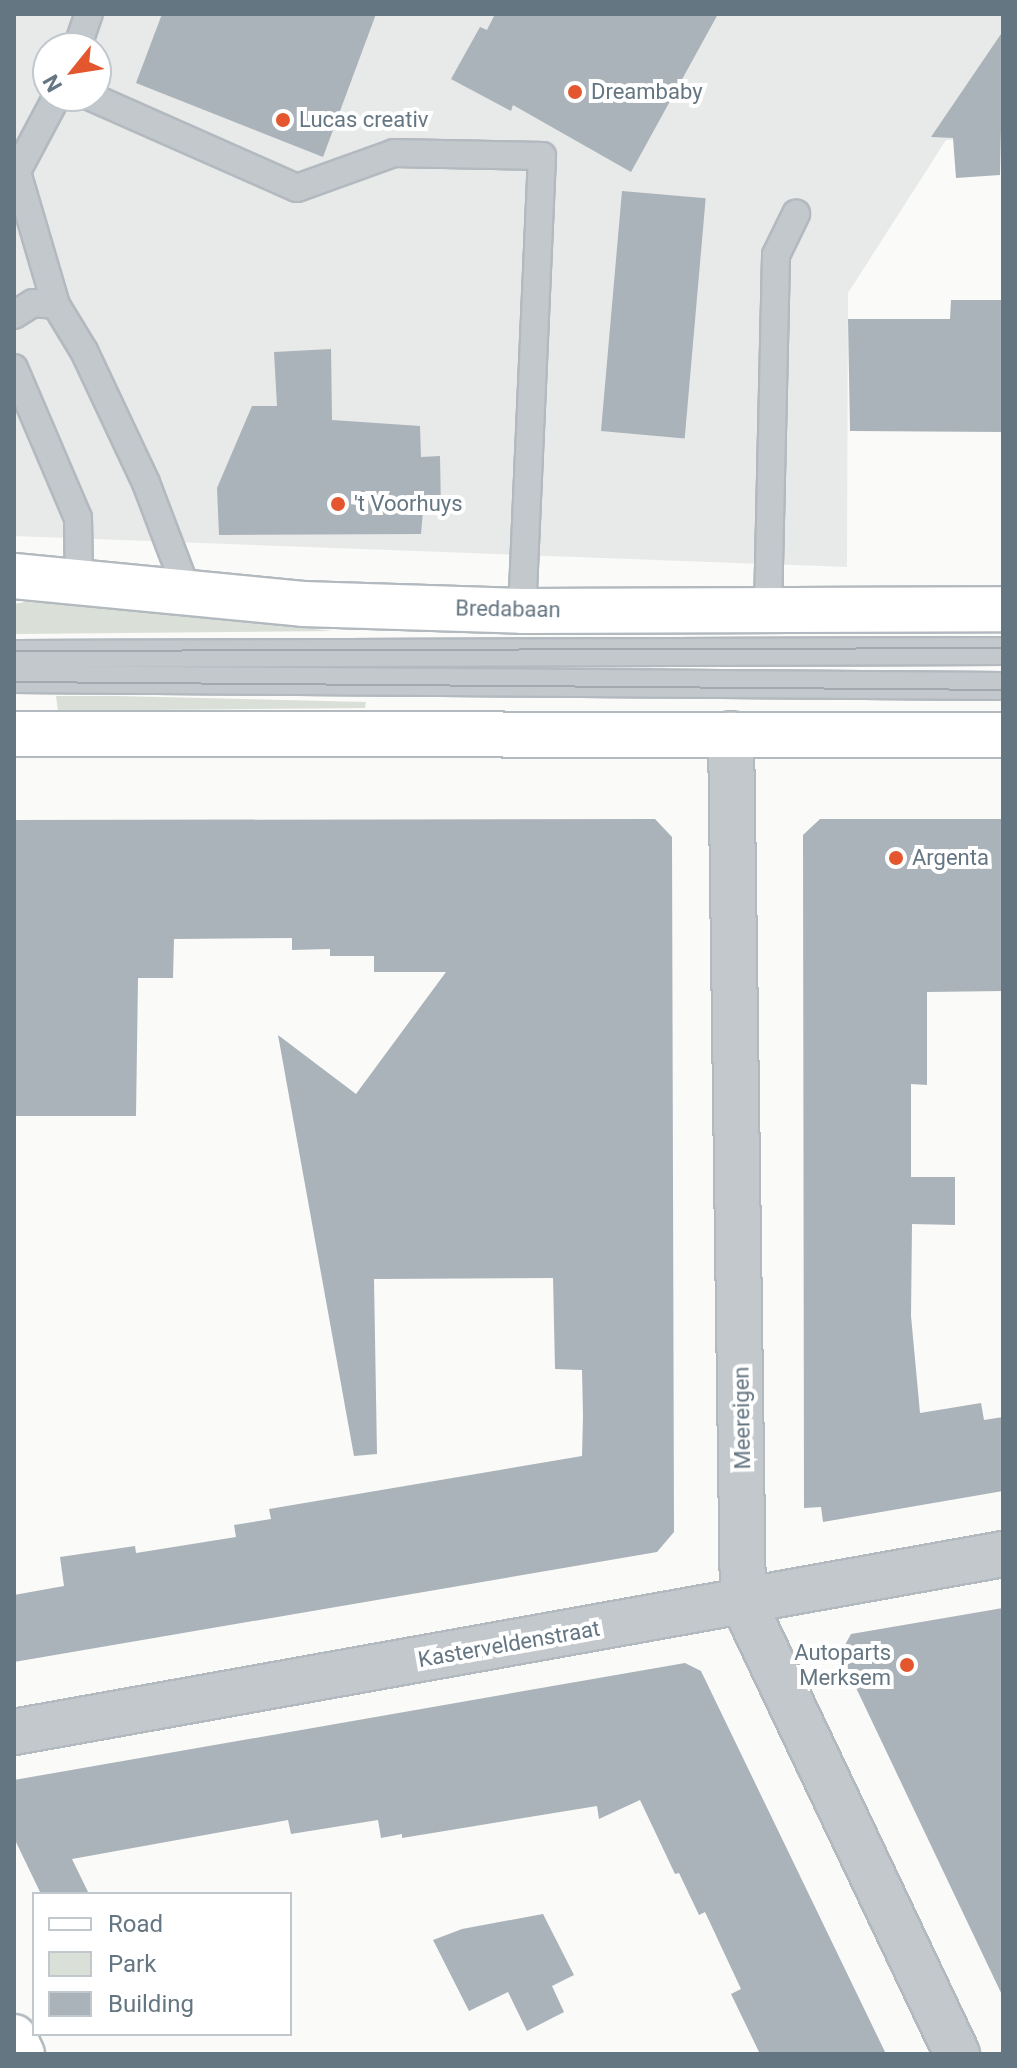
<!DOCTYPE html>
<html>
<head>
<meta charset="utf-8">
<style>
  body { margin:0 }
  #map { position:relative; width:1017px; height:2068px; overflow:hidden; background:#fafaf8; font-family:Roboto,sans-serif }
  div>[style] { position:absolute }
  .built>* { inset:0; background:#e8e9e9 }
  .green>* { inset:0; background:#dadfd7 }
  .building>* { inset:0; background:#aab3b9; transform-origin:0 0 }
  .roads { filter:drop-shadow(2px 0 #b3babf) drop-shadow(-2px 0 #b3babf) drop-shadow(0 2px #b3babf) drop-shadow(0 -2px #b3babf) }
  .lane>* { height:26px; margin:-13px; padding:0 13px; transform-origin:13px; border-radius:13px; background:#c3c8cc }
  .street>* { height:44px; margin:-22px; padding:0 22px; transform-origin:22px; border-radius:22px; background:#c3c8cc }
  .secondary>* { height:44px; margin:-22px; padding:0 22px; transform-origin:22px; border-radius:22px; background:#fff }
  .primary>* { height:44px; margin:-22px; padding:0 22px; transform-origin:22px; border-radius:22px; background:#fff }
  .tram>* { height:2px; margin:-1px; padding:0 1px; transform-origin:1px; border-radius:1px; background:#a2aab0 }
  .dots>* { width:22px; height:22px; translate:-50% -50%; box-sizing:border-box; border:4px solid #fff; border-radius:50% }
  span { translate:-50% -50%; white-space:nowrap; text-align:center; line-height:1.15; -webkit-text-stroke:8px #fff; paint-order:stroke }
  .poi-label { font-size:22px; color:#657683 }
  .left { translate:0 -50%; text-align:left }
  .right { translate:-100% -50%; text-align:right }
  .street-label { font-size:22px; color:#657683 }
  .frame { position:absolute; inset:0; border:16px solid #657683; pointer-events:none }
  .legend { position:absolute; left:32px; top:1892px; width:260px; height:144px; box-sizing:border-box; background:#fff; border:2px solid #c1c8cd; margin:0; padding:10px 14px; list-style:none; font-size:24px; color:#657683 }
  .legend li { display:flex; align-items:center; gap:16px; height:40px }
  .legend b { width:40px; border:2px solid #c1c8cd }
  .north { position:absolute; left:32px; top:32px; width:80px; height:80px; box-sizing:border-box; background:#fff; border:2px solid #c1c8cd; border-radius:50%; rotate:240deg; font-size:22px; font-weight:700; line-height:32px; text-align:center; color:#657683 }
  .north::after { content:''; display:block; margin:auto; width:28px; height:36px; background:#e4572e; clip-path:polygon(50% 0,100% 100%,50% 72%,0 100%) }
</style>
</head>
<body>
<div id="map">
  <div class="built">
    <div style="clip-path:polygon(evenodd,14px 14px,1003px 14px,1003px 139px,946px 140px,848px 293px,847px 567px,14px 536px,14px 14px,48px 48px,96px 48px,96px 96px,48px 96px,48px 48px)"></div>
  </div>
  <div class="green">
    <div style="clip-path:polygon(25px 602px,64px 603px,333px 631px,14px 634px,14px 604px)"></div>
    <div style="clip-path:polygon(56px 696px,116px 696px,366px 702px,365px 708px,58px 711px)"></div>
  </div>
  <div class="building">
    <div style="clip-path:polygon(162px 14px,376px 14px,323px 157px,136px 83px)"></div>
    <div style="clip-path:polygon(495px 14px,718px 14px,631px 172px,513px 105px,511px 111px,451px 79px,480px 27px,487px 30px)"></div>
    <div style="clip-path:polygon(1003px 31px,1000px 175px,956px 178px,953px 138px,931px 137px)"></div>
    <div style="left:622px;top:191px;width:84px;height:241px;rotate:5deg"></div>
    <div style="clip-path:polygon(951px 300px,1003px 300px,1003px 432px,850px 431px,848px 319px,950px 319px)"></div>
    <div style="clip-path:polygon(331px 349px,332px 420px,420px 426px,421px 457px,440px 456px,441px 511px,423px 511px,421px 534px,219px 535px,217px 488px,252px 406px,277px 406px,274px 352px)"></div>
    <div style="clip-path:polygon(655px 819px,672px 837px,674px 1532px,657px 1552px,14px 1662px,14px 1595px,64px 1586px,60px 1557px,135px 1546px,136px 1553px,236px 1537px,234px 1525px,271px 1519px,269px 1509px,582px 1456px,583px 1416px,582px 1370px,555px 1369px,553px 1278px,374px 1279px,377px 1454px,354px 1456px,278px 1035px,356px 1094px,446px 972px,374px 972px,374px 956px,330px 956px,330px 949px,292px 950px,292px 938px,174px 939px,173px 978px,138px 978px,136px 1116px,14px 1116px,14px 820px)"></div>
    <div style="clip-path:polygon(820px 819px,1003px 819px,1003px 991px,927px 992px,927px 1085px,911px 1084px,911px 1177px,955px 1177px,955px 1225px,912px 1224px,911px 1316px,920px 1413px,981px 1403px,984px 1420px,1003px 1417px,1003px 1491px,823px 1522px,821px 1507px,804px 1508px,803px 835px)"></div>
    <div style="clip-path:polygon(1003px 1608px,1003px 1997px,840px 1654px,851px 1634px)"></div>
    <div style="clip-path:polygon(685px 1663px,701px 1671px,886px 2054px,760px 2054px,731px 1994px,741px 1989px,705px 1912px,699px 1915px,679px 1873px,675px 1874px,640px 1800px,599px 1819px,597px 1806px,402px 1838px,402px 1834px,381px 1838px,378px 1820px,291px 1834px,288px 1820px,72px 1859px,89px 1894px,41px 1894px,14px 1838px,14px 1780px)"></div>
    <div style="clip-path:polygon(543px 1914px,574px 1975px,552px 1986px,564px 2012px,527px 2031px,508px 1992px,469px 2011px,433px 1940px,462px 1929px)"></div>
  </div>
  <div class="roads">
    <div class="lane">
      <div style="left:77px;top:48px;width:36px;rotate:-71deg"></div>
      <div style="left:89px;top:96px;width:227px;rotate:23.9deg"></div>
      <div style="left:297px;top:188px;width:103px;rotate:-19.8deg"></div>
      <div style="left:394px;top:153px;width:148px;rotate:1.2deg"></div>
      <div style="left:542px;top:156px;width:455px;rotate:92.5deg"></div>
      <div style="left:16px;top:169px;width:142px;rotate:73.6deg"></div>
      <div style="left:56px;top:305px;width:54px;rotate:58.7deg"></div>
      <div style="left:84px;top:351px;width:146px;rotate:64.8deg"></div>
      <div style="left:146px;top:483px;width:116px;rotate:69.2deg"></div>
      <div style="left:14px;top:177px;width:92px;rotate:-62deg"></div>
      <div style="left:14px;top:315px;width:22px;rotate:-32deg"></div>
      <div style="left:33px;top:303px;width:23px;rotate:5deg"></div>
      <div style="left:14px;top:368px;width:163px;rotate:66.9deg"></div>
      <div style="left:78px;top:518px;width:64px;rotate:89.1deg"></div>
      <div style="left:768px;top:609px;width:354px;rotate:-88.7deg"></div>
      <div style="left:776px;top:255px;width:46px;rotate:-64deg"></div>
      <div style="left:14px;top:654px;width:989px;rotate:-0.17deg"></div>
      <div style="left:14px;top:679px;width:989px;rotate:0.41deg"></div>
    </div>
    <div class="street">
      <div style="left:731px;top:734px;width:868px;rotate:89.21deg"></div>
      <div style="left:743px;top:1602px;width:500px;rotate:64.66deg"></div>
      <div style="left:14px;top:1732px;width:1005px;rotate:-10.2deg"></div>
    </div>
    <div class="secondary">
      <div style="left:14px;top:2037px;width:19px;rotate:65deg"></div>
    </div>
    <div class="primary">
      <div style="left:14px;top:576px;width:290px;rotate:5.5deg"></div>
      <div style="left:303px;top:604px;width:219px;rotate:1.8deg"></div>
      <div style="left:522px;top:611px;width:481px;rotate:-0.2deg"></div>
      <div style="left:14px;top:734px;width:989px;rotate:0.06deg"></div>
    </div>
  </div>
  <div class="tram">
    <div style="left:14px;top:651px;width:989px;rotate:-0.17deg"></div>
    <div style="left:14px;top:682px;width:989px;rotate:0.46deg"></div>
  </div>
  <div class="dots">
    <div style="left:575px;top:92px;background:#e4572e"></div>
    <div style="left:283px;top:120px;background:#e4572e"></div>
    <div style="left:338px;top:504px;background:#e4572e"></div>
    <div style="left:896px;top:858px;background:#e4572e"></div>
    <div style="left:907px;top:1665px;background:#e4572e"></div>
  </div>
  <div class="poi-label">
    <span class="left" style="left:591px;top:92px">Dreambaby</span>
    <span class="left" style="left:299px;top:120px">Lucas creativ</span>
    <span class="left" style="left:354px;top:504px">'t Voorhuys</span>
    <span class="left" style="left:912px;top:858px">Argenta</span>
    <span class="right" style="left:891px;top:1665px">Autoparts<br>Merksem</span>
  </div>
  <div class="street-label">
    <span style="left:508px;top:609px;rotate:1deg">Bredabaan</span>
    <span style="left:742px;top:1418px;rotate:-91deg">Meereigen</span>
    <span style="left:509px;top:1644px;rotate:-10deg">Kasterveldenstraat</span>
  </div>
  <div class="frame"></div>
  <ul class="legend">
  <li><b style="height:10px;background:#fff"></b>Road</li>
  <li><b style="height:22px;background:#dadfd7"></b>Park</li>
  <li><b style="height:22px;background:#aab3b9"></b>Building</li>
  </ul>
  <div class="north">N</div>
</div>
</body>
</html>
